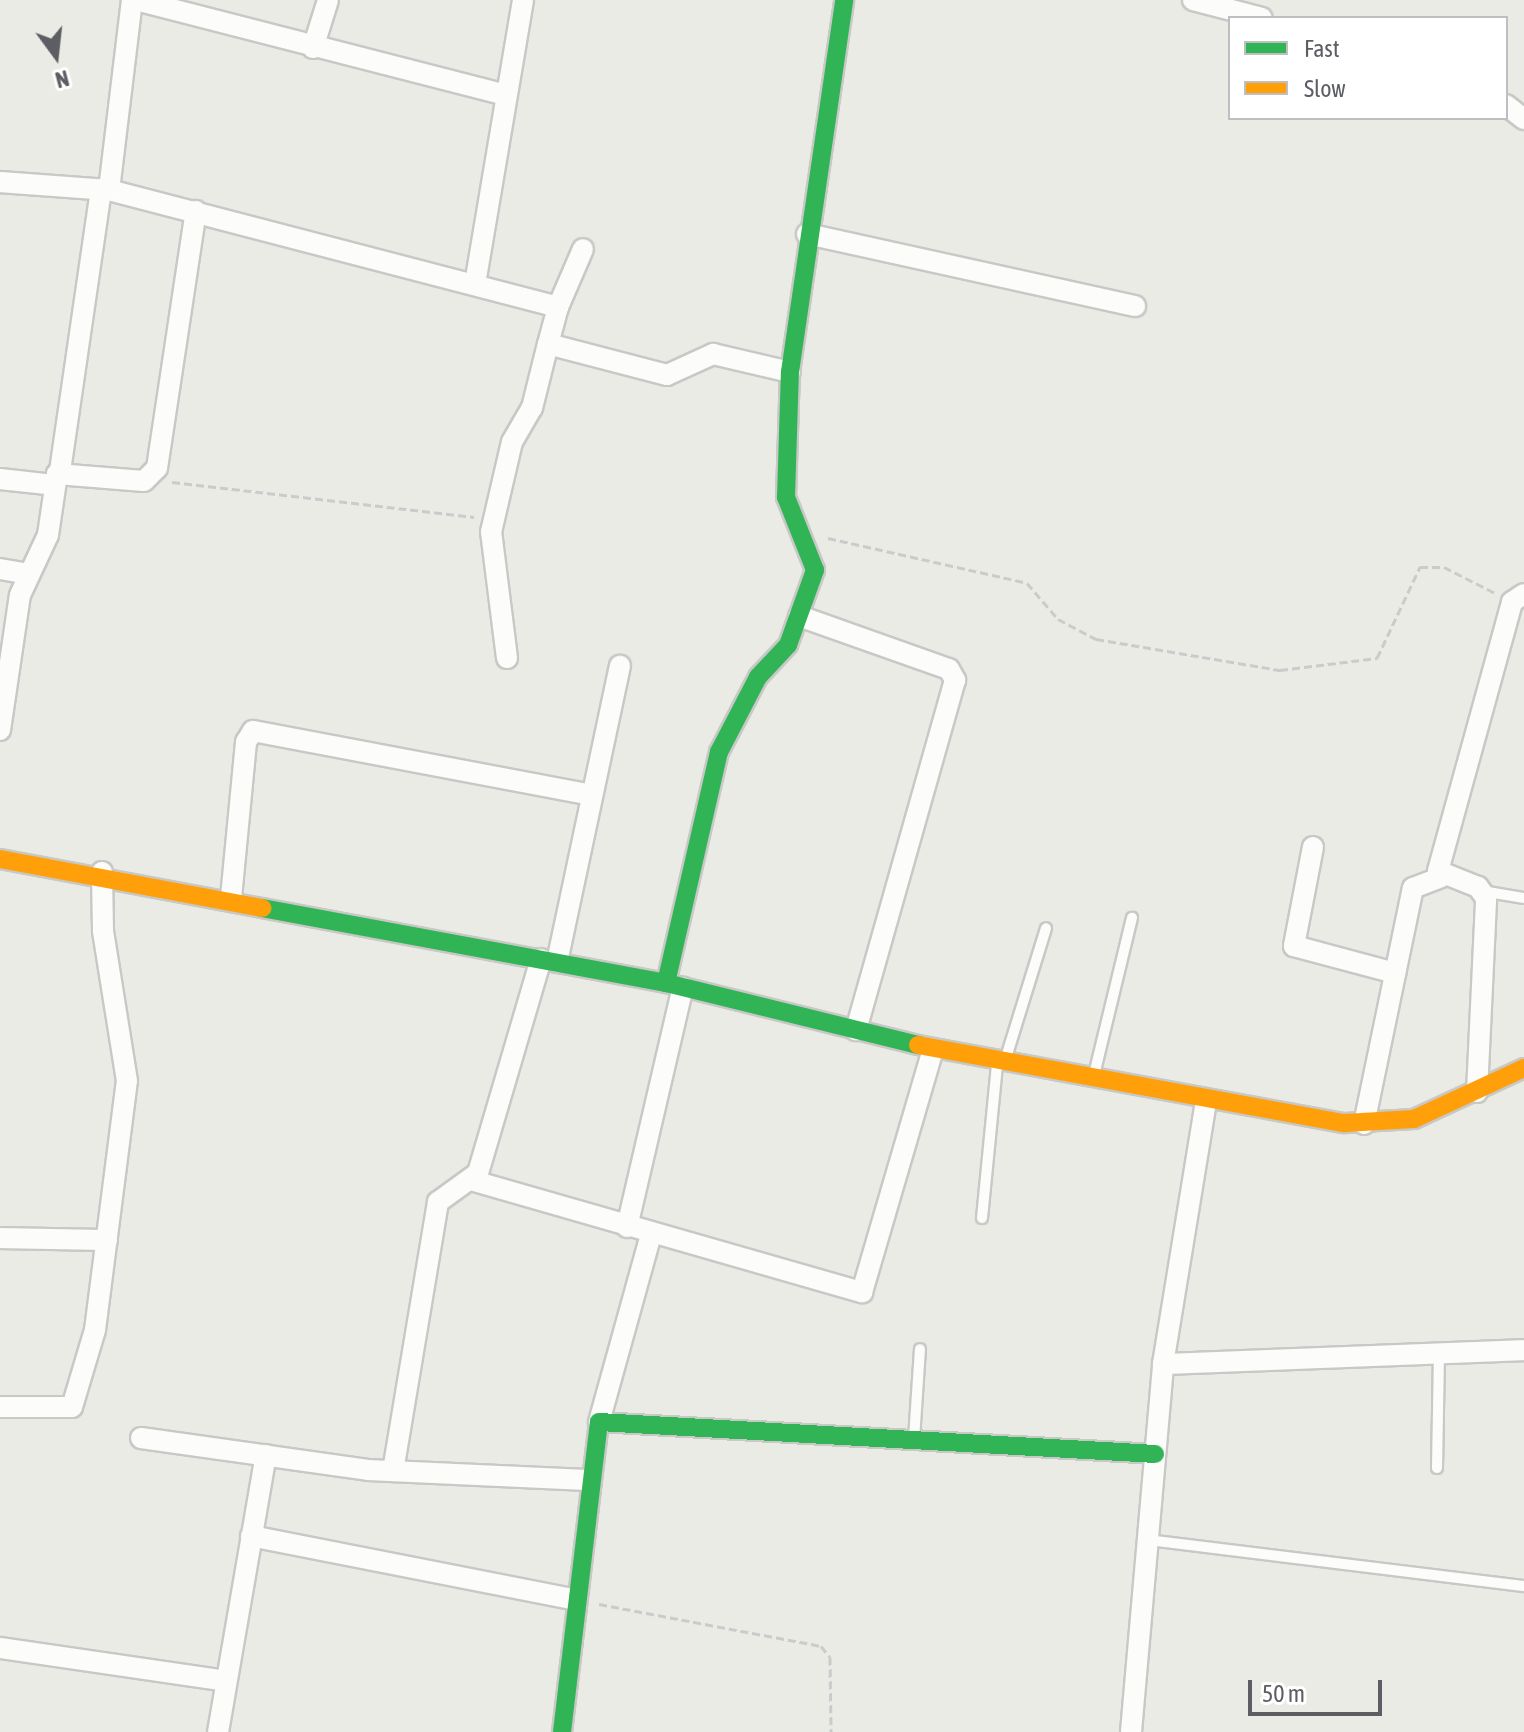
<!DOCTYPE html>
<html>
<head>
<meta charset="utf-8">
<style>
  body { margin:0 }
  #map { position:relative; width:1524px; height:1732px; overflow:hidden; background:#ebebe5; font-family:"Asap Condensed",sans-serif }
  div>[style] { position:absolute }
  .path>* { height:3px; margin-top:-1.5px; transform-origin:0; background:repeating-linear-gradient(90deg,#c8ccca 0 8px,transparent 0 12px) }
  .roads { filter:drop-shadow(2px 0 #c8c8c6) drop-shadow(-2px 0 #c8c8c6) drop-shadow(0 2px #c8c8c6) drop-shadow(0 -2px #c8c8c6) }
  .lane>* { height:10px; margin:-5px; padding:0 5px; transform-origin:5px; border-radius:5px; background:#fcfcfb }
  .street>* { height:20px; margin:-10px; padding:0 10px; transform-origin:10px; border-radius:10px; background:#fcfcfb }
  .fast>* { height:18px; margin:-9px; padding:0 9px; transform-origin:9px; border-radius:9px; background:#30b455 }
  .slow>* { height:18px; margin:-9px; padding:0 9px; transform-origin:9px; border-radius:9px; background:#ff9f0a }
  span { translate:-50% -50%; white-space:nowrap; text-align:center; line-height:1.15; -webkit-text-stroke:8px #fff; paint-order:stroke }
  .legend { position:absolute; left:1228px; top:16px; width:280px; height:104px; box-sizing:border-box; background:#fff; border:2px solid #bebfc1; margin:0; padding:10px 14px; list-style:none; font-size:24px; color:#5c5e63 }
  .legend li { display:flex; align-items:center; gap:16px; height:40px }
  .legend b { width:40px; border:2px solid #bebfc1 }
  .north { position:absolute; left:16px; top:16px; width:80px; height:80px; -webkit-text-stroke:6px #fff; paint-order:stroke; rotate:165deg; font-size:22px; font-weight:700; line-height:32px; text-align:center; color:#5c5e63 }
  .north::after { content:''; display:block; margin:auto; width:28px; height:36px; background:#5c5e63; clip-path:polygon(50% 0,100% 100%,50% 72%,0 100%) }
  .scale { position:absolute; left:1248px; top:1680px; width:134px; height:36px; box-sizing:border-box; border:4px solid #5c5e63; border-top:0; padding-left:10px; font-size:24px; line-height:28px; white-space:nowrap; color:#5c5e63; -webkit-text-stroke:6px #fff; paint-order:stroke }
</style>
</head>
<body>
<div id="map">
  <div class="path">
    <div style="left:172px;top:482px;width:304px;rotate:6.6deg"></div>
    <div style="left:828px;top:538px;width:204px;rotate:12.7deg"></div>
    <div style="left:1027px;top:583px;width:48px;rotate:49.3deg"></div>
    <div style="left:1058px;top:619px;width:43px;rotate:27.8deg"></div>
    <div style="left:1096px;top:639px;width:187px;rotate:9.6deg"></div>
    <div style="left:1280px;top:670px;width:98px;rotate:-7.1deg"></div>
    <div style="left:1377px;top:658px;width:101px;rotate:-64.7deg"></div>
    <div style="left:1420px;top:567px;width:24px"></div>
    <div style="left:1444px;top:567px;width:59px;rotate:27deg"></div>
    <div style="left:599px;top:1604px;width:226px;rotate:10.7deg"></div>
    <div style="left:821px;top:1646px;width:14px;rotate:51deg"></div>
    <div style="left:830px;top:1657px;width:75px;rotate:89.2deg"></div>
  </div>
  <div class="roads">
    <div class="lane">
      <div style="left:1482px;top:891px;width:43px;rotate:9.5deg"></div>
      <div style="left:1004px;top:1064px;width:142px;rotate:-72.8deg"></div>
      <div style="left:1093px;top:1079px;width:166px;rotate:-76.4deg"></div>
      <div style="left:982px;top:1218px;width:153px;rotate:-84.4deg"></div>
      <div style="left:914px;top:1439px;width:90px;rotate:-86.2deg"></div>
      <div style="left:1437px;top:1468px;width:116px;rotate:-89deg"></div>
      <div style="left:1148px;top:1540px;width:379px;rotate:7deg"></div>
    </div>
    <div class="street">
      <div style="left:136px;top:0;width:382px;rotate:14.4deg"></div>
      <div style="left:1193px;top:0;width:71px;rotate:14.6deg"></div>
      <div style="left:313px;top:48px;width:50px;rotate:-72.6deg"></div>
      <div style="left:1506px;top:105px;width:23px;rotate:38deg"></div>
      <div style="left:0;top:182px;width:109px;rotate:4.2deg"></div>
      <div style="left:109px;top:190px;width:464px;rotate:14.6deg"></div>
      <div style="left:558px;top:307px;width:38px;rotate:105deg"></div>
      <div style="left:548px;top:344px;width:123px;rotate:14.6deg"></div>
      <div style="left:667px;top:375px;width:51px;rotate:-24.5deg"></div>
      <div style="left:713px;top:354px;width:79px;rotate:13.2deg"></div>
      <div style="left:109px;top:190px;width:191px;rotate:-83.1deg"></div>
      <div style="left:807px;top:234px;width:336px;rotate:12.4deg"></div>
      <div style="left:475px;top:284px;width:288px;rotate:-80.4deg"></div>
      <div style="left:558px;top:307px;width:63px;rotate:-66.7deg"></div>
      <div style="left:60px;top:471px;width:285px;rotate:-81.7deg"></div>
      <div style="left:0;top:479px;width:54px;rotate:6.3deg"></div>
      <div style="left:0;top:569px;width:27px;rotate:10deg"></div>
      <div style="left:799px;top:616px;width:159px;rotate:19.5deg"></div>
      <div style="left:949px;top:669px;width:13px;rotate:61deg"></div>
      <div style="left:955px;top:680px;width:364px;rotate:105.8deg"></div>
      <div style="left:507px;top:658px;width:127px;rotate:-97.2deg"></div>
      <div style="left:491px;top:532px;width:92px;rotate:-76.9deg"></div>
      <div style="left:512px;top:442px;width:39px;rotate:-60deg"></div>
      <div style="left:532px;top:408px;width:66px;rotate:-76deg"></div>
      <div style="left:0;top:730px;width:136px;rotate:-81.6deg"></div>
      <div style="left:20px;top:595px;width:66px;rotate:-65deg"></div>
      <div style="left:48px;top:535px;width:62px;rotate:-81.6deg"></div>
      <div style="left:57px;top:474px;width:87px;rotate:4.6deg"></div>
      <div style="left:144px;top:481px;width:18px;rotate:-45deg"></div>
      <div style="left:157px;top:468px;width:260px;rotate:-81.4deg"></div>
      <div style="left:1313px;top:847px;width:101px;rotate:100.9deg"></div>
      <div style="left:1294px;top:946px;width:105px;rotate:15deg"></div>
      <div style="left:231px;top:898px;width:157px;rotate:-84.5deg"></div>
      <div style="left:246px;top:742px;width:13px;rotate:-58deg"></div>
      <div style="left:253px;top:731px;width:345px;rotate:10.7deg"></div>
      <div style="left:557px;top:962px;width:303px;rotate:-78deg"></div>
      <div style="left:1477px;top:1092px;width:194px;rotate:-87.3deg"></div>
      <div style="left:1486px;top:898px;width:14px;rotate:-126deg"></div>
      <div style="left:1478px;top:887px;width:43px;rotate:-158.2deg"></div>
      <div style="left:1438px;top:871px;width:279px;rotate:-74.6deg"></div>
      <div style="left:1512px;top:602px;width:14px;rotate:-34deg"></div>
      <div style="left:1364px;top:1124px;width:241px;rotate:-78.3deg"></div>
      <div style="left:1413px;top:888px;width:30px;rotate:-21deg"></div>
      <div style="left:474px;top:1181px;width:404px;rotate:16deg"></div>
      <div style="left:862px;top:1292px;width:253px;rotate:-73.7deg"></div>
      <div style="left:627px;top:1227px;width:246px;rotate:-76.9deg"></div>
      <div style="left:0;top:1238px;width:107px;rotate:1.1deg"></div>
      <div style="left:1163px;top:1364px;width:361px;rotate:-2.2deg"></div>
      <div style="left:0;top:1407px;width:72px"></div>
      <div style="left:72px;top:1407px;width:80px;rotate:-73.4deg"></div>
      <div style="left:95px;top:1330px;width:251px;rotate:-82.7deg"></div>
      <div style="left:127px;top:1081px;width:152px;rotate:-99.1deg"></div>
      <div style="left:103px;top:931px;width:59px;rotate:-91deg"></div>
      <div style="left:599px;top:1422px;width:194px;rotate:-74.5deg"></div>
      <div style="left:141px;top:1438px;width:229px;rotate:8deg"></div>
      <div style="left:368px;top:1470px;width:219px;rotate:2.6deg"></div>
      <div style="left:393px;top:1471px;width:273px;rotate:-80.5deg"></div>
      <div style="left:438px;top:1202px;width:49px;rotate:-35.9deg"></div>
      <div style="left:478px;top:1173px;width:223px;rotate:-73.6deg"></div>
      <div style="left:251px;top:1536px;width:328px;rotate:11.1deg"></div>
      <div style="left:0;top:1648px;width:227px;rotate:8.3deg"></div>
      <div style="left:218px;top:1732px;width:281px;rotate:-80.2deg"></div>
      <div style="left:1131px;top:1732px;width:369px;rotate:-85deg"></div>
      <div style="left:1163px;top:1364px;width:267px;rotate:-80.7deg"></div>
    </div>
    <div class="fast">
      <div style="left:262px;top:908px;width:411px;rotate:10.5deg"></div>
      <div style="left:666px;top:983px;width:260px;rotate:13.8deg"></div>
      <div style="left:666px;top:983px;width:237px;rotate:-77.1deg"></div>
      <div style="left:719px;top:752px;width:85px;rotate:-62.5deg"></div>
      <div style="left:758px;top:677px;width:44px;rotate:-46.8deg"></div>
      <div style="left:788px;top:645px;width:80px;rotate:-70.2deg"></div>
      <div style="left:815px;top:570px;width:79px;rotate:-111.7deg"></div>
      <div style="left:786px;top:497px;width:125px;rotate:-88.2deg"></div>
      <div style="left:790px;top:372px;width:376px;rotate:-81.7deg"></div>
      <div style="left:562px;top:1732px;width:312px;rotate:-83.2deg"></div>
      <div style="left:599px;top:1422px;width:557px;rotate:3.29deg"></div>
    </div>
    <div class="slow">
      <div style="left:0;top:859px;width:267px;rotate:10.6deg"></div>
      <div style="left:918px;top:1045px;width:434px;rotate:10.4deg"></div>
      <div style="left:1345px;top:1123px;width:69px;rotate:-3.3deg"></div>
      <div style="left:1414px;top:1119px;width:121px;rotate:-24.9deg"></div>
    </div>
  </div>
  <ul class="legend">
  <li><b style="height:10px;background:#30b455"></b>Fast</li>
  <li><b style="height:10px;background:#ff9f0a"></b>Slow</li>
  </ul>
  <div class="north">N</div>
  <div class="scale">50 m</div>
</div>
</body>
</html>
